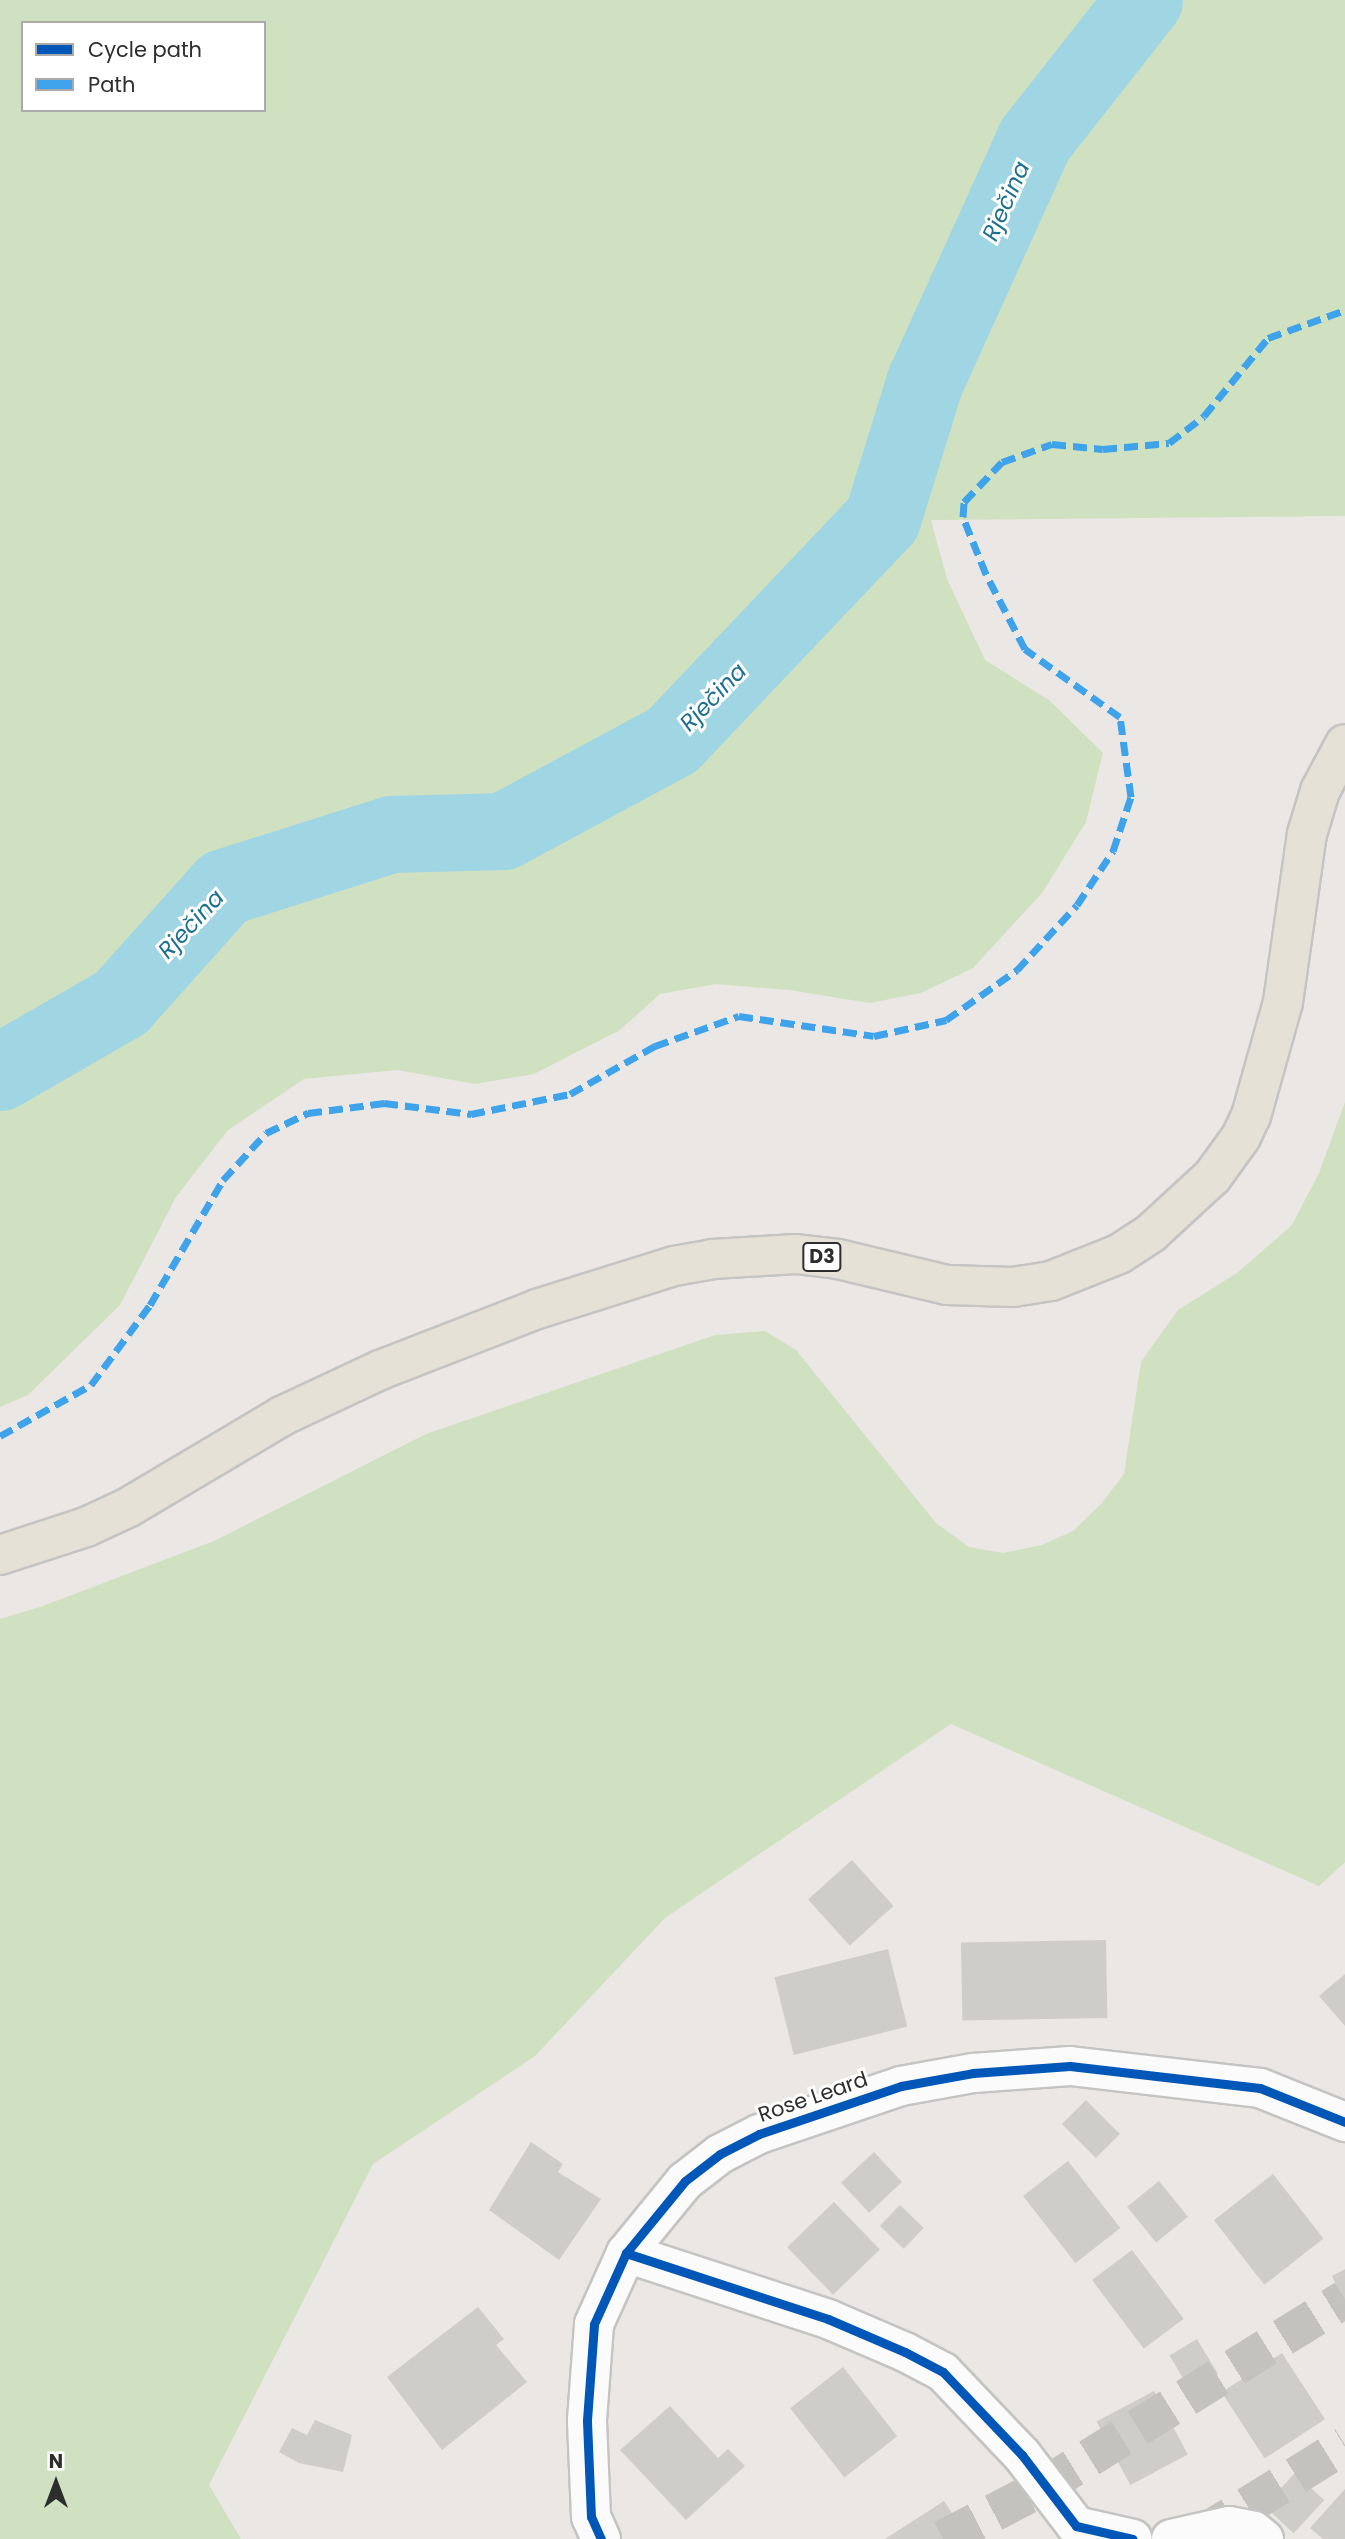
<!DOCTYPE html>
<html>
<head>
<meta charset="utf-8">
<style>
  body { margin:0 }
  #map { position:relative; width:1345px; height:2539px; overflow:hidden; background:#eae7e4; font-family:Poppins,sans-serif }
  div>[style] { position:absolute }
  .green>* { inset:0; background:#d0e1c1 }
  .river>* { height:77px; margin:-38.5px; padding:0 38.5px; transform-origin:38.5px; border-radius:38.5px; background:#a0d6e3 }
  .building>* { inset:0; background:#cfcdca; transform-origin:0 0 }
  .trunk-tunnel>* { height:38px; margin-top:-19px; transform-origin:0; background:repeating-linear-gradient(90deg,#c4c2bf 0 38px,transparent 0 57px) }
  .roads { filter:drop-shadow(2px 0 #c4c4c3) drop-shadow(-2px 0 #c4c4c3) drop-shadow(0 2px #c4c4c3) drop-shadow(0 -2px #c4c4c3) }
  .minor>* { height:38px; margin:-19px; padding:0 19px; transform-origin:19px; border-radius:19px; background:#fcfbfb }
  .primary>* { height:38px; margin:-19px; padding:0 19px; transform-origin:19px; border-radius:19px; background:#e5e1d7 }
  .quiet>* { height:7px; margin-top:-3.5px; transform-origin:0; background:repeating-linear-gradient(90deg,#3ea3eb 0 14px,transparent 0 21px) }
  .cycleway>* { height:9px; margin:-4.5px; padding:0 4.5px; transform-origin:4.5px; border-radius:4.5px; background:#0057b8 }
  span { translate:-50% -50%; white-space:nowrap; text-align:center; line-height:1.15; -webkit-text-stroke:6px #fff; paint-order:stroke }
  .shield-label span { padding:2px 5px; background:#fff; border:2px solid; border-radius:5px; -webkit-text-stroke-width:0 }
  .shield-label { font-size:19px; color:#2d2d2d; font-weight:700 }
  .street-label { font-size:21px; color:#2d2d2d }
  .water-label { font-size:23px; color:#1d7090; font-style:italic }
  .legend { position:absolute; left:21px; top:21px; width:245px; height:91px; box-sizing:border-box; background:#fff; border:2px solid #ababab; margin:0; padding:9px 12px; list-style:none; font-size:21px; color:#2d2d2d }
  .legend li { display:flex; align-items:center; gap:14px; height:35px }
  .legend b { width:35px; border:2px solid #ababab }
  .north { position:absolute; left:21px; top:2448px; width:70px; height:70px; -webkit-text-stroke:5px #fff; paint-order:stroke; rotate:0deg; font-size:19px; font-weight:700; line-height:28px; text-align:center; color:#2d2d2d }
  .north::after { content:''; display:block; margin:auto; width:24px; height:32px; background:#2d2d2d; clip-path:polygon(50% 0,100% 100%,50% 72%,0 100%) }
</style>
</head>
<body>
<div id="map">
  <div class="green">
    <div style="clip-path:polygon(evenodd,0 0,1345px 0,1345px 516px,931px 520px,947px 579px,985px 660px,1049px 700px,1103px 753px,1086px 822px,1042px 893px,973px 968px,921px 993px,870px 1003px,789px 990px,716px 984px,660px 994px,620px 1030px,534px 1074px,475px 1084px,397px 1070px,304px 1079px,228px 1130px,176px 1197px,120px 1305px,28px 1395px,0 1407px,0 0,23px 23px,264px 23px,264px 110px,23px 110px,23px 23px)"></div>
    <div style="clip-path:polygon(1345px 1102px,1345px 1862px,1319px 1886px,951px 1724px,665px 1918px,535px 2056px,373px 2164px,209px 2485px,241px 2539px,0 2539px,0 1619px,40px 1607px,214px 1541px,426px 1434px,715px 1335px,765px 1331px,796px 1350px,936px 1523px,969px 1547px,1003px 1553px,1042px 1545px,1073px 1531px,1101px 1504px,1124px 1474px,1141px 1362px,1178px 1310px,1237px 1273px,1292px 1225px,1319px 1173px)"></div>
  </div>
  <div class="river">
    <div style="left:0;top:1072px;width:140px;rotate:-30deg"></div>
    <div style="left:121px;top:1002px;width:154px;rotate:-48.2deg"></div>
    <div style="left:224px;top:887px;width:175px;rotate:-17.6deg"></div>
    <div style="left:391px;top:834px;width:112px;rotate:-1.5deg"></div>
    <div style="left:503px;top:831px;width:192px;rotate:-28.3deg"></div>
    <div style="left:672px;top:740px;width:305px;rotate:-46.5deg"></div>
    <div style="left:882px;top:519px;width:142px;rotate:-72.8deg"></div>
    <div style="left:924px;top:383px;width:267px;rotate:-65.6deg"></div>
    <div style="left:1034px;top:140px;width:178px;rotate:-51.8deg"></div>
  </div>
  <div class="building">
    <div style="left:852px;top:1860px;width:62px;height:59px;rotate:48deg"></div>
    <div style="left:1106px;top:1940px;width:78px;height:145px;rotate:89deg"></div>
    <div style="left:888px;top:1949px;width:80px;height:117px;rotate:76deg"></div>
    <div style="clip-path:polygon(1345px 1974px,1345px 2026px,1319px 1996px)"></div>
    <div style="left:1086px;top:2100px;width:48px;height:34px;rotate:45deg"></div>
    <div style="clip-path:polygon(531px 2142px,563px 2164px,558px 2172px,601px 2199px,559px 2260px,489px 2210px)"></div>
    <div style="left:874px;top:2152px;width:41px;height:45px;rotate:47deg"></div>
    <div style="left:1068px;top:2161px;width:85px;height:57px;rotate:52deg"></div>
    <div style="left:1273px;top:2174px;width:82px;height:75px;rotate:52deg"></div>
    <div style="left:1159px;top:2181px;width:46px;height:41px;rotate:51deg"></div>
    <div style="left:834px;top:2202px;width:66px;height:65px;rotate:46deg"></div>
    <div style="left:900px;top:2205px;width:33px;height:29px;rotate:44deg"></div>
    <div style="left:1132px;top:2250px;width:86px;height:50px;rotate:53deg"></div>
    <div style="clip-path:polygon(1345px 2269px,1345px 2303px,1332px 2276px)"></div>
    <div style="clip-path:polygon(478px 2307px,504px 2339px,496px 2345px,527px 2382px,442px 2450px,387px 2377px)"></div>
    <div style="left:1197px;top:2339px;width:41px;height:32px;rotate:59deg"></div>
    <div style="left:1282px;top:2353px;width:79px;height:72px;rotate:57deg"></div>
    <div style="left:843px;top:2367px;width:88px;height:67px;rotate:52deg"></div>
    <div style="left:1154px;top:2391px;width:72px;height:65px;rotate:62deg"></div>
    <div style="clip-path:polygon(670px 2406px,718px 2458px,728px 2449px,745px 2466px,686px 2520px,620px 2450px)"></div>
    <div style="clip-path:polygon(315px 2420px,352px 2435px,343px 2472px,299px 2463px,279px 2452px,292px 2428px,307px 2435px)"></div>
    <div style="left:1295px;top:2473px;width:40px;height:45px;rotate:43deg"></div>
    <div style="clip-path:polygon(1345px 2489px,1345px 2539px,1323px 2539px,1310px 2528px)"></div>
    <div style="clip-path:polygon(944px 2501px,969px 2539px,885px 2539px)"></div>
  </div>
  <div class="trunk-tunnel">
    <div style="left:1199px;top:2536px;width:172px;rotate:-31.9deg"></div>
    <div style="left:943px;top:2539px;width:110px;rotate:-27.5deg"></div>
    <div style="left:1041px;top:2488px;width:358px;rotate:-31.9deg"></div>
  </div>
  <div class="roads">
    <div class="minor">
      <div style="left:626px;top:2253px;width:213px;rotate:18.1deg"></div>
      <div style="left:828px;top:2319px;width:84px;rotate:23.2deg"></div>
      <div style="left:905px;top:2352px;width:43px;rotate:27.8deg"></div>
      <div style="left:943px;top:2372px;width:115px;rotate:46.4deg"></div>
      <div style="left:1022px;top:2455px;width:89px;rotate:52.7deg"></div>
      <div style="left:1076px;top:2526px;width:58px;rotate:12.8deg"></div>
      <div style="left:601px;top:2539px;width:24px;rotate:-114deg"></div>
      <div style="left:591px;top:2517px;width:97px;rotate:-92.4deg"></div>
      <div style="left:587px;top:2420px;width:96px;rotate:-85.8deg"></div>
      <div style="left:594px;top:2324px;width:78px;rotate:-65.7deg"></div>
      <div style="left:626px;top:2253px;width:93px;rotate:-50.7deg"></div>
      <div style="left:685px;top:2181px;width:44px;rotate:-37.6deg"></div>
      <div style="left:720px;top:2154px;width:44px;rotate:-27.1deg"></div>
      <div style="left:759px;top:2134px;width:150px;rotate:-18.7deg"></div>
      <div style="left:901px;top:2086px;width:73px;rotate:-10.2deg"></div>
      <div style="left:973px;top:2073px;width:97px;rotate:-4.1deg"></div>
      <div style="left:1070px;top:2066px;width:191px;rotate:6.6deg"></div>
      <div style="left:1260px;top:2088px;width:92px;rotate:21.8deg"></div>
      <div style="left:1171px;top:2539px;width:59px;rotate:-12.6deg"></div>
      <div style="left:1229px;top:2526px;width:25px;rotate:11deg"></div>
      <div style="left:1254px;top:2531px;width:13px;rotate:39deg"></div>
    </div>
    <div class="primary">
      <div style="left:0;top:1555px;width:90px;rotate:-18deg"></div>
      <div style="left:86px;top:1527px;width:47px;rotate:-24.9deg"></div>
      <div style="left:129px;top:1507px;width:178px;rotate:-30.7deg"></div>
      <div style="left:282px;top:1416px;width:108px;rotate:-25.1deg"></div>
      <div style="left:380px;top:1370px;width:168px;rotate:-21.2deg"></div>
      <div style="left:537px;top:1309px;width:144px;rotate:-17.4deg"></div>
      <div style="left:674px;top:1266px;width:39px;rotate:-10deg"></div>
      <div style="left:712px;top:1259px;width:84px;rotate:-3.4deg"></div>
      <div style="left:796px;top:1254px;width:42px;rotate:6.8deg"></div>
      <div style="left:838px;top:1259px;width:112px;rotate:13.4deg"></div>
      <div style="left:947px;top:1285px;width:66px;rotate:1.7deg"></div>
      <div style="left:1013px;top:1287px;width:38px;rotate:-9deg"></div>
      <div style="left:1051px;top:1281px;width:73px;rotate:-21.7deg"></div>
      <div style="left:1119px;top:1254px;width:38px;rotate:-33deg"></div>
      <div style="left:1151px;top:1233px;width:83px;rotate:-42.6deg"></div>
      <div style="left:1212px;top:1177px;width:49px;rotate:-54.1deg"></div>
      <div style="left:1241px;top:1137px;width:23px;rotate:-65deg"></div>
      <div style="left:1251px;top:1116px;width:118px;rotate:-74.3deg"></div>
      <div style="left:1283px;top:1002px;width:170px;rotate:-81.9deg"></div>
      <div style="left:1307px;top:834px;width:45px;rotate:-73.2deg"></div>
      <div style="left:1320px;top:791px;width:53px;rotate:-62deg"></div>
    </div>
  </div>
  <div class="quiet">
    <div style="left:0;top:1436px;width:104px;rotate:-29.3deg"></div>
    <div style="left:91px;top:1385px;width:99px;rotate:-53.6deg"></div>
    <div style="left:150px;top:1305px;width:145px;rotate:-59.7deg"></div>
    <div style="left:223px;top:1180px;width:64px;rotate:-47.5deg"></div>
    <div style="left:266px;top:1133px;width:47px;rotate:-25.5deg"></div>
    <div style="left:308px;top:1113px;width:77px;rotate:-7.5deg"></div>
    <div style="left:384px;top:1103px;width:88px;rotate:7.2deg"></div>
    <div style="left:471px;top:1114px;width:101px;rotate:-11.4deg"></div>
    <div style="left:570px;top:1094px;width:98px;rotate:-29.5deg"></div>
    <div style="left:655px;top:1046px;width:89px;rotate:-19.7deg"></div>
    <div style="left:739px;top:1016px;width:136px;rotate:8.4deg"></div>
    <div style="left:874px;top:1036px;width:74px;rotate:-12.5deg"></div>
    <div style="left:946px;top:1020px;width:87px;rotate:-35.2deg"></div>
    <div style="left:1017px;top:970px;width:88px;rotate:-47.3deg"></div>
    <div style="left:1077px;top:905px;width:65px;rotate:-56.3deg"></div>
    <div style="left:1113px;top:851px;width:57px;rotate:-71.6deg"></div>
    <div style="left:1131px;top:797px;width:81px;rotate:-97.8deg"></div>
    <div style="left:1120px;top:717px;width:117px;rotate:-144.4deg"></div>
    <div style="left:1025px;top:649px;width:85px;rotate:-117.5deg"></div>
    <div style="left:986px;top:574px;width:61px;rotate:-112deg"></div>
    <div style="left:963px;top:517px;width:15px;rotate:-86deg"></div>
    <div style="left:964px;top:502px;width:55px;rotate:-46.5deg"></div>
    <div style="left:1002px;top:462px;width:53px;rotate:-19.8deg"></div>
    <div style="left:1052px;top:444px;width:51px;rotate:5.6deg"></div>
    <div style="left:1103px;top:449px;width:66px;rotate:-5.2deg"></div>
    <div style="left:1169px;top:443px;width:44px;rotate:-37.6deg"></div>
    <div style="left:1204px;top:416px;width:101px;rotate:-50.6deg"></div>
    <div style="left:1268px;top:338px;width:82px;rotate:-20deg"></div>
  </div>
  <div class="cycleway">
    <div style="left:626px;top:2253px;width:213px;rotate:18.1deg"></div>
    <div style="left:828px;top:2319px;width:84px;rotate:23.2deg"></div>
    <div style="left:905px;top:2352px;width:43px;rotate:27.8deg"></div>
    <div style="left:943px;top:2372px;width:115px;rotate:46.4deg"></div>
    <div style="left:1022px;top:2455px;width:89px;rotate:52.7deg"></div>
    <div style="left:1076px;top:2526px;width:58px;rotate:12.8deg"></div>
    <div style="left:601px;top:2539px;width:24px;rotate:-114deg"></div>
    <div style="left:591px;top:2517px;width:97px;rotate:-92.4deg"></div>
    <div style="left:587px;top:2420px;width:96px;rotate:-85.8deg"></div>
    <div style="left:594px;top:2324px;width:78px;rotate:-65.7deg"></div>
    <div style="left:626px;top:2253px;width:93px;rotate:-50.7deg"></div>
    <div style="left:685px;top:2181px;width:44px;rotate:-37.6deg"></div>
    <div style="left:720px;top:2154px;width:44px;rotate:-27.1deg"></div>
    <div style="left:759px;top:2134px;width:150px;rotate:-18.7deg"></div>
    <div style="left:901px;top:2086px;width:73px;rotate:-10.2deg"></div>
    <div style="left:973px;top:2073px;width:97px;rotate:-4.1deg"></div>
    <div style="left:1070px;top:2066px;width:191px;rotate:6.6deg"></div>
    <div style="left:1260px;top:2088px;width:92px;rotate:21.8deg"></div>
  </div>
  <div class="shield-label">
    <span style="left:822px;top:1257px">D3</span>
  </div>
  <div class="street-label">
    <span style="left:813px;top:2097px;rotate:-19deg">Rose Leard</span>
  </div>
  <div class="water-label">
    <span style="left:1006px;top:201px;rotate:-66deg">Rječina</span>
    <span style="left:713px;top:697px;rotate:-46deg">Rječina</span>
    <span style="left:191px;top:924px;rotate:-47deg">Rječina</span>
  </div>
  <ul class="legend">
  <li><b style="height:9px;background:#0057b8"></b>Cycle path</li>
  <li><b style="height:9px;background:#3ea3eb"></b>Path</li>
  </ul>
  <div class="north">N</div>
</div>
</body>
</html>
